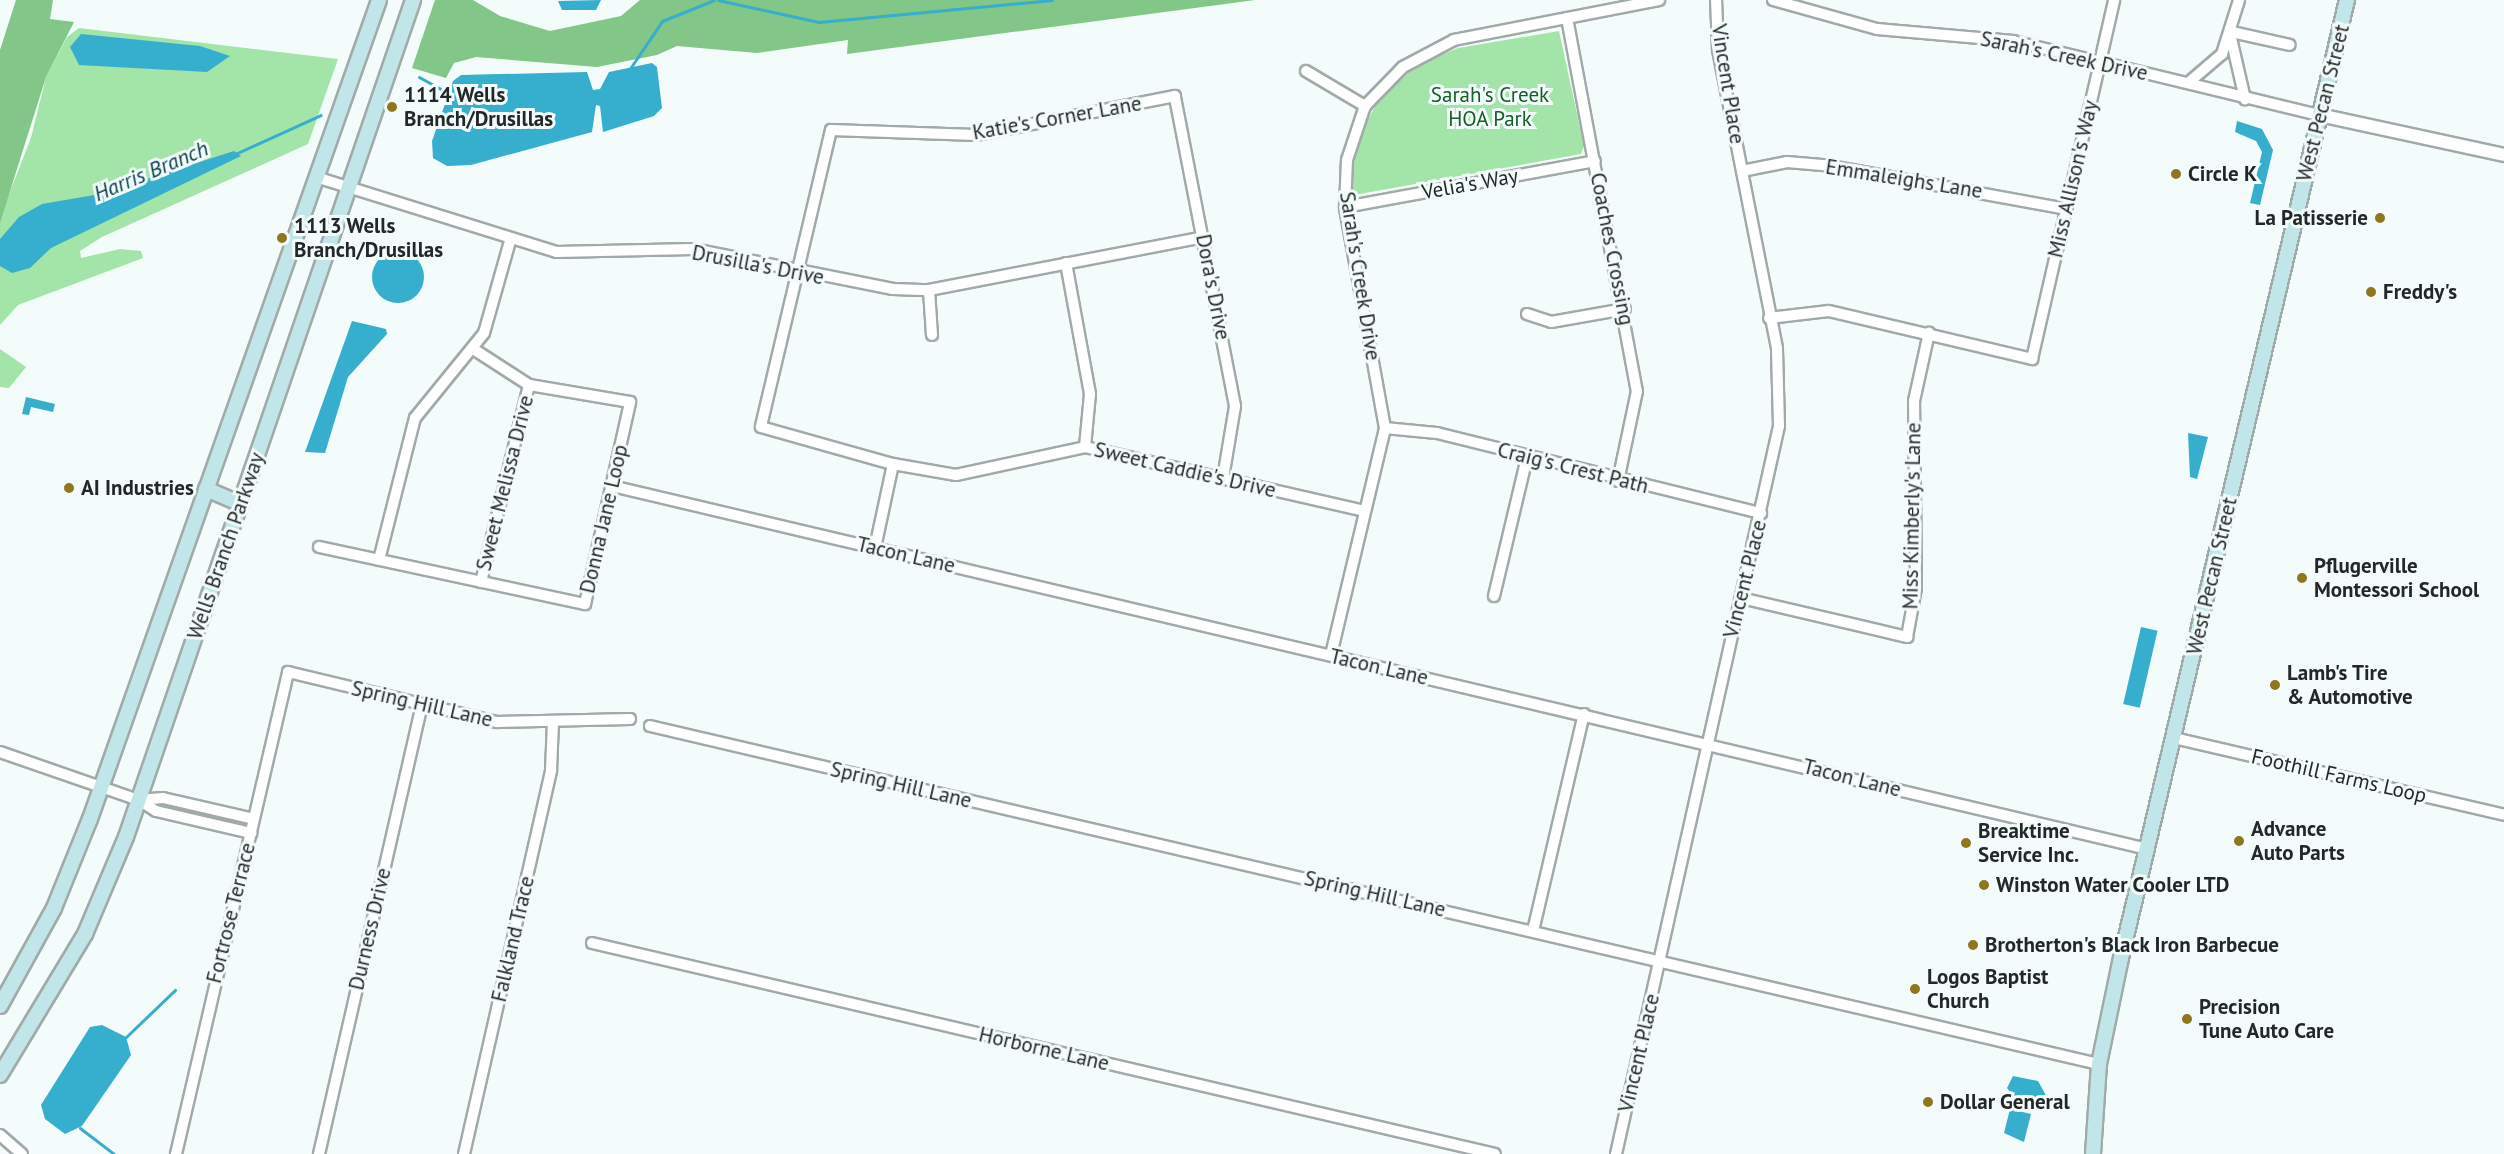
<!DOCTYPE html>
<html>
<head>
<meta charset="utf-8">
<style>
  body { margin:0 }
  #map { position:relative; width:2504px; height:1154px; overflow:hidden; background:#f3fcfb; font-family:"PT Sans",sans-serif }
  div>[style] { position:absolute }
  .green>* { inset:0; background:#a3e4a8 }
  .forest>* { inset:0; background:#82c688 }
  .water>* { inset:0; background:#36aecd; transform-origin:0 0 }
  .round { border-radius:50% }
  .stream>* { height:3px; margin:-1.5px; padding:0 1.5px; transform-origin:1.5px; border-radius:1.5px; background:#36aecd }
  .roads { filter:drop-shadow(2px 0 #a1aaa8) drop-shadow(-2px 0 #a1aaa8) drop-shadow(0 2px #a1aaa8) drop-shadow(0 -2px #a1aaa8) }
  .minor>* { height:10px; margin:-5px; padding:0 5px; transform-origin:5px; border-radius:5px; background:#fff }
  .tertiary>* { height:12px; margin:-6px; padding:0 6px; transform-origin:6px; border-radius:6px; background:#fff }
  .secondary>* { height:14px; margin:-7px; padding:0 7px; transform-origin:7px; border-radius:7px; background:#c1e6e9 }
  .dots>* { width:16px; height:16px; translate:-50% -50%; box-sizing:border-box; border:3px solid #f3fcfb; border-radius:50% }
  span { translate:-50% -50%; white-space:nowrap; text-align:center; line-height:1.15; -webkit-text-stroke:6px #f3fcfb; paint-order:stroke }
  .street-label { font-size:21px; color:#242727 }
  .poi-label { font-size:21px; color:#242727; font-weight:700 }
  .left { translate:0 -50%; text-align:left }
  .right { translate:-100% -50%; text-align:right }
  .park-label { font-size:21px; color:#155d24 }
  .water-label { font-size:22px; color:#093e4c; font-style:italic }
</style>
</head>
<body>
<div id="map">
  <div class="green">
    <div style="clip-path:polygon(79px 28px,338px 59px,308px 144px,102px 237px,80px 251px,81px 258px,120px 249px,141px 251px,143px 258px,18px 305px,0 325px,0 217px,31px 138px,46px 77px,67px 37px)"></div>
    <div style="clip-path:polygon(1559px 31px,1584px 146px,1581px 154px,1354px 195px,1350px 182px,1360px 134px,1378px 101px,1416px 66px,1458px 48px)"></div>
    <div style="clip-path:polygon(0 349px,26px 367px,9px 388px,0 387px)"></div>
  </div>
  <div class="forest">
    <div style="clip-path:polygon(16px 0,53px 0,50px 19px,74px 22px,46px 77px,0 223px,0 50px)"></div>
    <div style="clip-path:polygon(435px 0,473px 0,500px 16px,550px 31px,621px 16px,640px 0,1255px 0,847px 54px,848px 40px,757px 53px,677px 46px,657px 55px,597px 67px,476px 57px,454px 63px,446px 78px,412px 68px)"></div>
  </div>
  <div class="water">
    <div style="clip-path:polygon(601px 0,596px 10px,562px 10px,558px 1px)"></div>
    <div style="clip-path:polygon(81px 34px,200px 46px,230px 56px,207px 72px,79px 65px,70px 47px)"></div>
    <div style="clip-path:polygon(652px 63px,657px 67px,662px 108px,654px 116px,603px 132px,600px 106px,596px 105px,592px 132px,471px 165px,447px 166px,433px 158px,432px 141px,453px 81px,461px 75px,587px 72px,593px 90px,600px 89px,609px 72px)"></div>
    <div style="clip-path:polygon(2237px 121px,2262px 129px,2273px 150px,2260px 205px,2250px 203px,2262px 152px,2256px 141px,2235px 132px)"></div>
    <div style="clip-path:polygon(234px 151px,241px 156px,51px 248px,30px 268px,12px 273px,0 266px,0 239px,19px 217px,42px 204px,100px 194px)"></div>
    <div class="round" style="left:372px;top:251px;width:52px;height:52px"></div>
    <div style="clip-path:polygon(352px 321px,386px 329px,387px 334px,348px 377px,325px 453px,305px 452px)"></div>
    <div style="clip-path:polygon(26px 397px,55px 404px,53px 412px,31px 407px,29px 415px,22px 414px)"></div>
    <div style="clip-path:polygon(2188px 433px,2208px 437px,2197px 479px,2190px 477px)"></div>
    <div style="left:2141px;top:627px;width:17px;height:79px;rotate:13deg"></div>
    <div style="clip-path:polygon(102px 1025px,126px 1037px,131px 1055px,82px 1126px,65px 1134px,45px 1119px,41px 1105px,90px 1027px)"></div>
    <div style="clip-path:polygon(2013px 1076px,2038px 1081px,2048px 1099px,2040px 1107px,2020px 1105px,2007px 1088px)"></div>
    <div style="clip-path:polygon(2010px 1109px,2031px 1114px,2024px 1142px,2004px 1133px)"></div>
  </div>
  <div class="stream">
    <div style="left:718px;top:0;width:103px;rotate:12.3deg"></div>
    <div style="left:819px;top:22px;width:234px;rotate:-5.4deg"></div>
    <div style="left:629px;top:70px;width:59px;rotate:-56deg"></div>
    <div style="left:662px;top:21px;width:56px;rotate:-22deg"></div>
    <div style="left:419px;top:77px;width:38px;rotate:29deg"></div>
    <div style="left:235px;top:154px;width:94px;rotate:-24.4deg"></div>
    <div style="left:126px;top:1037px;width:68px;rotate:-43.8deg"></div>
    <div style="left:80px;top:1128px;width:43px;rotate:37.4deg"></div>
  </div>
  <div class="roads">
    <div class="minor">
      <div style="left:1773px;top:0;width:108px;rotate:15.6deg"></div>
      <div style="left:1877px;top:29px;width:137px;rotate:5deg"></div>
      <div style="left:2013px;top:41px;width:315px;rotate:13.6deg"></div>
      <div style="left:1567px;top:18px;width:380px;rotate:79.4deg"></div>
      <div style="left:1637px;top:391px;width:92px;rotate:101.9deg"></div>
      <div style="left:2232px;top:32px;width:59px;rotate:12.6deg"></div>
      <div style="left:2231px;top:38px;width:63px;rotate:77.1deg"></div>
      <div style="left:1306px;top:71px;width:69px;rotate:30.7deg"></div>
      <div style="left:2188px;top:83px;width:45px;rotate:-40.5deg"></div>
      <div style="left:2222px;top:54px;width:57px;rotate:-72.5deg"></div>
      <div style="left:1742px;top:171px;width:46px;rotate:-11.3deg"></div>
      <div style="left:1787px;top:162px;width:38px;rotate:5deg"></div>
      <div style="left:1825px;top:165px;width:245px;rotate:10.3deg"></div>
      <div style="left:319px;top:178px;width:248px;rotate:17.3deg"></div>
      <div style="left:556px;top:252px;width:137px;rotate:-1.3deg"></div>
      <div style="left:693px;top:249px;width:204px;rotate:11.3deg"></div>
      <div style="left:893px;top:289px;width:36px;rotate:2deg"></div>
      <div style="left:929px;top:290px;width:279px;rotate:-10.9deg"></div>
      <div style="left:1345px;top:207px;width:254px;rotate:-10.4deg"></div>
      <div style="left:1066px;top:263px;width:133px;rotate:79.6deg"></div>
      <div style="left:1090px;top:394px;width:53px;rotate:95.4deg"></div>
      <div style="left:929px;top:290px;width:45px;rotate:86.2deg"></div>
      <div style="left:1527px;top:314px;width:25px;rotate:18deg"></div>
      <div style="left:1551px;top:322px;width:75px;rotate:-10deg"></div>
      <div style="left:1769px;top:318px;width:60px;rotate:-6.7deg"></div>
      <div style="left:1829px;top:311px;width:209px;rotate:13.3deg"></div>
      <div style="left:2032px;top:359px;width:368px;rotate:-77.1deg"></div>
      <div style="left:1385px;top:428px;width:52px;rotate:5.5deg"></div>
      <div style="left:1437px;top:433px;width:334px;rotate:13.9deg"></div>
      <div style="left:1223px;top:478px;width:73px;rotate:-80.5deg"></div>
      <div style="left:1235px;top:406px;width:316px;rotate:-101deg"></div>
      <div style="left:1175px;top:96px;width:203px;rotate:168.9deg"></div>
      <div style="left:976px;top:135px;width:145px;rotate:-178deg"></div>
      <div style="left:831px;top:130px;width:305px;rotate:103.3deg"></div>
      <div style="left:761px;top:427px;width:137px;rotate:15.7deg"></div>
      <div style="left:893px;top:464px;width:64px;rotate:9.9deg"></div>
      <div style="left:956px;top:475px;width:132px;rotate:-12.2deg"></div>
      <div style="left:1085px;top:447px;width:287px;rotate:12.9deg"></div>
      <div style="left:612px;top:486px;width:1577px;rotate:13.3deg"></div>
      <div style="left:319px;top:547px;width:272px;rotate:12.1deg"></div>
      <div style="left:585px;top:604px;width:207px;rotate:-77.4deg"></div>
      <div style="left:630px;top:402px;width:102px;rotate:-170.4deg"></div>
      <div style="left:529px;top:385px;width:64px;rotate:-147.1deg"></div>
      <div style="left:875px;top:548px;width:86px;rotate:-77.9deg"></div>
      <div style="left:379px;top:560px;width:146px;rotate:-75.8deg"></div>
      <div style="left:415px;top:418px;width:109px;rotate:-50.9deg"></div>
      <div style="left:484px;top:333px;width:96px;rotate:-74.2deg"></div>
      <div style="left:481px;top:582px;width:203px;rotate:-76.3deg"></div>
      <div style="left:1494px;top:596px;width:142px;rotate:-76.6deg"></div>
      <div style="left:1741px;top:598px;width:171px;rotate:13.2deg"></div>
      <div style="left:1907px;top:637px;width:50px;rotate:-79.6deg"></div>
      <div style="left:1916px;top:588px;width:187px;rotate:-90.6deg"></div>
      <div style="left:1914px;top:401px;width:70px;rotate:-77.6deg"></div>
      <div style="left:1331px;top:655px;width:233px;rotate:-76.6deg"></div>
      <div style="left:1385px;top:428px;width:225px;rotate:-100.3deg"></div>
      <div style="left:1345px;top:207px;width:47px;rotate:-87.6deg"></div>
      <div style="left:1347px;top:160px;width:57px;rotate:-71.6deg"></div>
      <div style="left:1365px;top:106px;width:54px;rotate:-45.7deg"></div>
      <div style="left:1403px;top:67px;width:58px;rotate:-27.9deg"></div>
      <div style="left:1454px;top:40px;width:209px;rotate:-11deg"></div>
      <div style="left:650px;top:726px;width:1488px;rotate:13.13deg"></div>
      <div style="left:2174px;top:738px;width:339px;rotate:13.1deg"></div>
      <div style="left:0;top:752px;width:147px;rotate:19.1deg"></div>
      <div style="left:139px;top:800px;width:20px;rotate:33deg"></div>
      <div style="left:156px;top:811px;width:98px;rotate:13deg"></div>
      <div style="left:139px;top:800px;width:24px;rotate:-5deg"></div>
      <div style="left:163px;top:798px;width:93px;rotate:13deg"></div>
      <div style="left:1533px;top:931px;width:223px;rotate:-76.8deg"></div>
      <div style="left:592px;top:943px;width:927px;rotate:13.15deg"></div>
      <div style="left:0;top:1135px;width:29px;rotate:41deg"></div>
      <div style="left:176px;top:1154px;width:495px;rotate:-76.9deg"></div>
      <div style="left:288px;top:672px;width:215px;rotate:13.5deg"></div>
      <div style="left:497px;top:722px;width:133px;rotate:-1.3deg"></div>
      <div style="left:319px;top:1154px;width:462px;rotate:-77.1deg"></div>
      <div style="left:464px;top:1154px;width:394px;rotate:-77.2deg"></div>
      <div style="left:551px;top:770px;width:48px;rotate:-87.6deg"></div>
      <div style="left:1616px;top:1154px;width:746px;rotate:-77.38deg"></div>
      <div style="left:1779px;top:426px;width:78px;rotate:-91.5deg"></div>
      <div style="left:1777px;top:348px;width:305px;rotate:-101.2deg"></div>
      <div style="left:1718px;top:49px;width:49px;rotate:-92.3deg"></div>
    </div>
    <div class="tertiary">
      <div style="left:2319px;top:115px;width:189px;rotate:12.2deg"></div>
    </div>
    <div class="secondary">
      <div style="left:206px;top:489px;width:38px;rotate:23deg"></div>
      <div style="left:0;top:1006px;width:112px;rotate:-61.1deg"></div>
      <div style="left:54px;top:908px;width:96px;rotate:-68deg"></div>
      <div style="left:90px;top:819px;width:868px;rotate:-70.56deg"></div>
      <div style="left:0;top:1075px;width:165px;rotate:-58.9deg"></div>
      <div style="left:85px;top:934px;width:105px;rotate:-67.1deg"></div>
      <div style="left:126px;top:837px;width:885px;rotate:-71.07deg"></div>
      <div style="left:2093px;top:1154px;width:90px;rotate:-86.2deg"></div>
      <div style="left:2099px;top:1064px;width:108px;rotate:-78.3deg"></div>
      <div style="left:2121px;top:958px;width:984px;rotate:-76.73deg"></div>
    </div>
  </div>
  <div class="dots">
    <div style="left:392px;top:107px;background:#90761c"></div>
    <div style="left:2176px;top:174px;background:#90761c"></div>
    <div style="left:2380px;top:218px;background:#90761c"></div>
    <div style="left:282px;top:238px;background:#90761c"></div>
    <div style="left:2371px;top:292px;background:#90761c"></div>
    <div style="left:69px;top:488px;background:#90761c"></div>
    <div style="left:2302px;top:578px;background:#90761c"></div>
    <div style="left:2275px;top:685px;background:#90761c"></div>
    <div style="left:2239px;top:841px;background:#90761c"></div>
    <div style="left:1966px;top:843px;background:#90761c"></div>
    <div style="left:1984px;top:885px;background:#90761c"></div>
    <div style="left:1973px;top:945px;background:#90761c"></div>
    <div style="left:1915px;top:989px;background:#90761c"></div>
    <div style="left:2187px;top:1019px;background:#90761c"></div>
    <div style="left:1928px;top:1102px;background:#90761c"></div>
  </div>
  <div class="street-label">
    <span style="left:2064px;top:56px;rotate:12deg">Sarah's Creek Drive</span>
    <span style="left:1728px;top:84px;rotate:81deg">Vincent Place</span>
    <span style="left:2323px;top:103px;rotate:-76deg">West Pecan Street</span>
    <span style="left:1057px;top:118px;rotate:-10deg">Katie's Corner Lane</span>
    <span style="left:1904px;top:179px;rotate:9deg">Emmaleighs Lane</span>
    <span style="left:2073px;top:179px;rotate:-77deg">Miss Allison's Way</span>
    <span style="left:1470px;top:184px;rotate:-10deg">Velia's Way</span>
    <span style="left:1612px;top:249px;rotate:79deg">Coaches Crossing</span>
    <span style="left:758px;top:265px;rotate:11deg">Drusilla's Drive</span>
    <span style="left:1360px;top:276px;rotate:81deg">Sarah's Creek Drive</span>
    <span style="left:1213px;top:287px;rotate:79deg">Dora's Drive</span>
    <span style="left:1573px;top:468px;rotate:14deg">Craig's Crest Path</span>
    <span style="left:1185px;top:470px;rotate:13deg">Sweet Caddie's Drive</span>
    <span style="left:505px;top:483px;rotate:-76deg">Sweet Melissa Drive</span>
    <span style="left:1912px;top:516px;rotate:-89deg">Miss Kimberly's Lane</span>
    <span style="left:604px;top:519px;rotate:-77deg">Donna Jane Loop</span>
    <span style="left:226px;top:546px;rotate:-71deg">Wells Branch Parkway</span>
    <span style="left:906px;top:555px;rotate:13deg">Tacon Lane</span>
    <span style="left:2212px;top:576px;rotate:-77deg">West Pecan Street</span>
    <span style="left:1745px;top:579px;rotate:-76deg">Vincent Place</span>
    <span style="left:1379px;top:667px;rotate:13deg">Tacon Lane</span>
    <span style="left:422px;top:704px;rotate:13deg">Spring Hill Lane</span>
    <span style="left:2339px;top:776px;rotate:13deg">Foothill Farms Loop</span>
    <span style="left:1852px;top:778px;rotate:14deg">Tacon Lane</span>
    <span style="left:901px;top:785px;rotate:13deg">Spring Hill Lane</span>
    <span style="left:1375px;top:894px;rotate:13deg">Spring Hill Lane</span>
    <span style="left:231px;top:913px;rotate:-76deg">Fortrose Terrace</span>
    <span style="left:370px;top:929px;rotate:-77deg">Durness Drive</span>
    <span style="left:513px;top:939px;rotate:-77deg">Falkland Trace</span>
    <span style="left:1044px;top:1049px;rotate:13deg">Horborne Lane</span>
    <span style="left:1639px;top:1053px;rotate:-77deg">Vincent Place</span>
  </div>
  <div class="poi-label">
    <span class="left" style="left:404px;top:107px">1114 Wells<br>Branch/Drusillas</span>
    <span class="left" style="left:2188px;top:174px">Circle K</span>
    <span class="right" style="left:2368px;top:218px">La Patisserie</span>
    <span class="left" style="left:294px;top:238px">1113 Wells<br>Branch/Drusillas</span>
    <span class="left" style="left:2383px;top:292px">Freddy's</span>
    <span class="left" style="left:81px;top:488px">AI Industries</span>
    <span class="left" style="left:2314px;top:578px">Pflugerville<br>Montessori School</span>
    <span class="left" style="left:2287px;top:685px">Lamb's Tire<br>&amp; Automotive</span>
    <span class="left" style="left:2251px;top:841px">Advance<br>Auto Parts</span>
    <span class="left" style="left:1978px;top:843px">Breaktime<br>Service Inc.</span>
    <span class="left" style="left:1996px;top:885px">Winston Water Cooler LTD</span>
    <span class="left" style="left:1985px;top:945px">Brotherton's Black Iron Barbecue</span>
    <span class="left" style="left:1927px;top:989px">Logos Baptist<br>Church</span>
    <span class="left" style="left:2199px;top:1019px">Precision<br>Tune Auto Care</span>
    <span class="left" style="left:1940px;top:1102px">Dollar General</span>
  </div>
  <div class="park-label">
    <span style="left:1490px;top:107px">Sarah's Creek<br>HOA Park</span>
  </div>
  <div class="water-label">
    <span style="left:151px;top:171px;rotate:-23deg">Harris Branch</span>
  </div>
</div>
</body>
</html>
